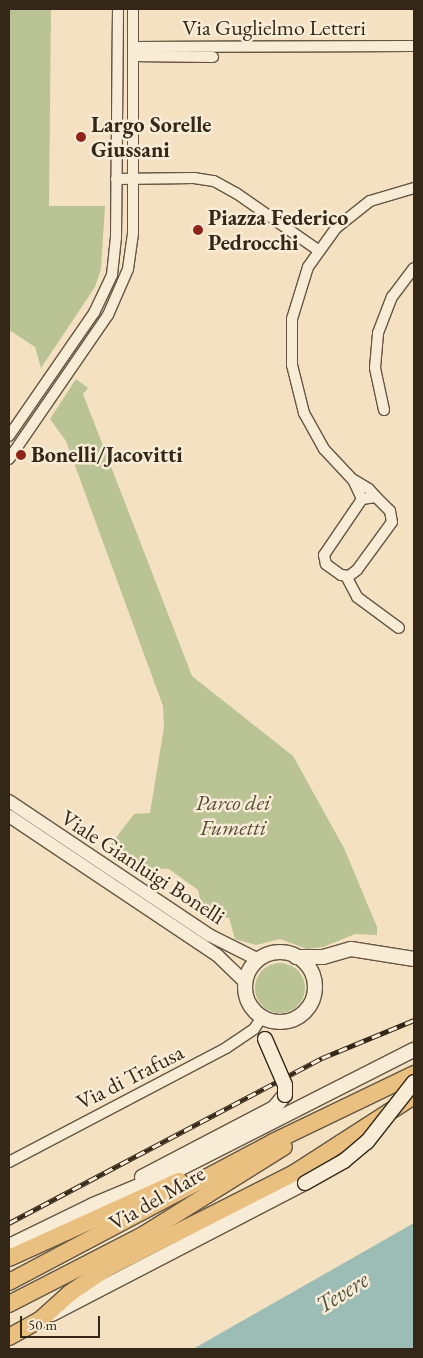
<!DOCTYPE html>
<html>
<head>
<meta charset="utf-8">
<style>
  body { margin:0 }
  #map { position:relative; width:423px; height:1358px; overflow:hidden; background:#f4e1c2; font-family:"EB Garamond",serif }
  div>[style] { position:absolute }
  .green>* { inset:0; background:#bac394 }
  .round { border-radius:50% }
  .water>* { inset:0; background:#9cbdb5 }
  .roads { filter:drop-shadow(1px 0 #645642) drop-shadow(-1px 0 #645642) drop-shadow(0 1px #645642) drop-shadow(0 -1px #645642) }
  .minor>* { height:10px; margin:-5px; padding:0 5px; transform-origin:5px; border-radius:5px; background:#f8ecd7 }
  .tertiary>* { height:12px; margin:-6px; padding:0 6px; transform-origin:6px; border-radius:6px; background:#f8ecd7 }
  .secondary>* { height:14px; margin:-7px; padding:0 7px; transform-origin:7px; border-radius:7px; background:#f8ecd7 }
  .secondary>.ring { margin:-7px; padding:0; box-sizing:content-box; background:none; border:14px solid #f8ecd7; border-radius:50% }
  .primary>* { height:16px; margin:-8px; padding:0 8px; transform-origin:8px; border-radius:8px; background:#eac081 }
  .rail>* { height:5px; margin-top:-2.5px; transform-origin:0; background:repeating-linear-gradient(90deg,#f8ecd7 0 9px,#342717 0 18px); box-sizing:border-box; border-block:1px solid #342717 }
  .bridges { filter:drop-shadow(1px 0 #342717) drop-shadow(-1px 0 #342717) drop-shadow(0 1px #342717) drop-shadow(0 -1px #342717) }
  .secondary-bridge>* { height:14px; margin:-7px; padding:0 7px; transform-origin:7px; border-radius:7px; background:#f8ecd7 }
  .dots>* { width:14px; height:14px; translate:-50% -50%; box-sizing:border-box; border:2px solid #f8ecd7; border-radius:50% }
  span { translate:-50% -50%; white-space:nowrap; text-align:center; line-height:1.15; -webkit-text-stroke:5px #f8ecd7; paint-order:stroke }
  .street-label { font-size:22px; color:#342717 }
  .poi-label { font-size:22px; color:#342717; font-weight:700 }
  .left { translate:0 -50%; text-align:left }
  .park-label { font-size:22px; color:#564e36; font-style:italic }
  .water-label { font-size:24px; color:#535446; font-style:italic }
  .frame { position:absolute; inset:0; border:10px solid #342717; pointer-events:none }
  .scale { position:absolute; left:20px; top:1316px; width:80px; height:22px; box-sizing:border-box; border:2px solid #342717; border-top:0; padding-left:6px; font-size:15px; line-height:18px; white-space:nowrap; color:#342717; -webkit-text-stroke:4px #f8ecd7; paint-order:stroke }
</style>
</head>
<body>
<div id="map">
  <div class="green">
    <div style="clip-path:polygon(9px 9px,51px 9px,49px 206px,105px 206px,101px 269px,95px 287px,41px 368px,35px 347px,9px 330px)"></div>
    <div style="clip-path:polygon(76px 379px,88px 388px,83px 394px,192px 676px,293px 756px,344px 848px,377px 927px,377px 935px,355px 934px,323px 947px,307px 949px,280px 939px,256px 945px,235px 939px,229px 918px,203px 913px,198px 890px,169px 869px,129px 868px,105px 852px,134px 814px,150px 813px,164px 727px,163px 706px,66px 441px,50px 419px)"></div>
    <div class="round" style="left:255px;top:963px;width:50px;height:50px"></div>
  </div>
  <div class="water">
    <div style="clip-path:polygon(414px 1223px,414px 1349px,193px 1349px)"></div>
  </div>
  <div class="roads">
    <div class="minor">
      <div style="left:133px;top:47px;width:281px;rotate:-0.2deg"></div>
      <div style="left:133px;top:56px;width:80px;rotate:0.7deg"></div>
      <div style="left:116px;top:179px;width:78px;rotate:-0.7deg"></div>
      <div style="left:194px;top:178px;width:20px;rotate:9deg"></div>
      <div style="left:214px;top:181px;width:25px;rotate:29deg"></div>
      <div style="left:236px;top:193px;width:100px;rotate:34.8deg"></div>
      <div style="left:384px;top:410px;width:43px;rotate:-102.1deg"></div>
      <div style="left:375px;top:368px;width:35px;rotate:-85deg"></div>
      <div style="left:378px;top:333px;width:39px;rotate:-69deg"></div>
      <div style="left:392px;top:297px;width:36px;rotate:-53deg"></div>
      <div style="left:9px;top:436px;width:150px;rotate:-55.4deg"></div>
      <div style="left:94px;top:313px;width:42px;rotate:-64.7deg"></div>
      <div style="left:112px;top:275px;width:37px;rotate:-84deg"></div>
      <div style="left:116px;top:238px;width:229px;rotate:-89.5deg"></div>
      <div style="left:9px;top:459px;width:175px;rotate:-55.5deg"></div>
      <div style="left:108px;top:315px;width:50px;rotate:-66.5deg"></div>
      <div style="left:128px;top:269px;width:36px;rotate:-82deg"></div>
      <div style="left:133px;top:233px;width:224px;rotate:-90deg"></div>
      <div style="left:354px;top:480px;width:17px;rotate:31deg"></div>
      <div style="left:369px;top:489px;width:11px;rotate:49deg"></div>
      <div style="left:376px;top:497px;width:20px;rotate:45deg"></div>
      <div style="left:390px;top:511px;width:11px;rotate:80deg"></div>
      <div style="left:392px;top:522px;width:59px;rotate:126.1deg"></div>
      <div style="left:357px;top:570px;width:10px;rotate:143deg"></div>
      <div style="left:349px;top:576px;width:8px;rotate:-173deg"></div>
      <div style="left:341px;top:575px;width:19px;rotate:-144deg"></div>
      <div style="left:326px;top:564px;width:9px;rotate:-103deg"></div>
      <div style="left:324px;top:555px;width:68px;rotate:-55.8deg"></div>
      <div style="left:362px;top:499px;width:14px;rotate:-8deg"></div>
      <div style="left:362px;top:499px;width:21px;rotate:-115deg"></div>
      <div style="left:353px;top:480px;width:42px;rotate:-133.1deg"></div>
      <div style="left:324px;top:449px;width:41px;rotate:-119.1deg"></div>
      <div style="left:304px;top:413px;width:49px;rotate:-104deg"></div>
      <div style="left:292px;top:365px;width:46px;rotate:-90deg"></div>
      <div style="left:292px;top:319px;width:54px;rotate:-72.9deg"></div>
      <div style="left:308px;top:267px;width:48px;rotate:-54.3deg"></div>
      <div style="left:336px;top:228px;width:43px;rotate:-38.5deg"></div>
      <div style="left:370px;top:201px;width:46px;rotate:-16.5deg"></div>
      <div style="left:346px;top:576px;width:24px;rotate:62deg"></div>
      <div style="left:357px;top:597px;width:52px;rotate:36.4deg"></div>
      <div style="left:9px;top:1162px;width:245px;rotate:-27.7deg"></div>
      <div style="left:226px;top:1048px;width:34px;rotate:-34deg"></div>
      <div style="left:254px;top:1029px;width:14px;rotate:-56deg"></div>
    </div>
    <div class="tertiary">
      <div style="left:9px;top:801px;width:241px;rotate:33.8deg"></div>
      <div style="left:209px;top:935px;width:56px;rotate:26.6deg"></div>
      <div style="left:9px;top:816px;width:250px;rotate:33.8deg"></div>
      <div style="left:217px;top:955px;width:39px;rotate:44deg"></div>
    </div>
    <div class="secondary">
      <div class="ring" style="left:245px;top:952px;width:56px;height:56px"></div>
      <div style="left:296px;top:957px;width:27px"></div>
      <div style="left:323px;top:957px;width:29px;rotate:-16deg"></div>
      <div style="left:351px;top:949px;width:64px;rotate:9deg"></div>
      <div style="left:142px;top:1177px;width:149px;rotate:-27.6deg"></div>
      <div style="left:274px;top:1108px;width:17px;rotate:-50deg"></div>
      <div style="left:9px;top:1246px;width:93px;rotate:-26deg"></div>
      <div style="left:93px;top:1205px;width:93px;rotate:-22.7deg"></div>
      <div style="left:179px;top:1169px;width:263px;rotate:-26.9deg"></div>
      <div style="left:52px;top:1314px;width:285px;rotate:-27.4deg"></div>
    </div>
    <div class="primary">
      <div style="left:9px;top:1258px;width:187px;rotate:-24.4deg"></div>
      <div style="left:9px;top:1282px;width:299px;rotate:-27.9deg"></div>
      <div style="left:273px;top:1142px;width:157px;rotate:-25.7deg"></div>
      <div style="left:9px;top:1304px;width:151px;rotate:-27.2deg"></div>
      <div style="left:143px;top:1235px;width:166px;rotate:-32deg"></div>
      <div style="left:9px;top:1337px;width:35px;rotate:-29deg"></div>
      <div style="left:40px;top:1320px;width:40px;rotate:-42deg"></div>
      <div style="left:70px;top:1293px;width:45px;rotate:-34deg"></div>
      <div style="left:107px;top:1268px;width:212px;rotate:-26.9deg"></div>
      <div style="left:296px;top:1172px;width:140px;rotate:-32.8deg"></div>
    </div>
  </div>
  <div class="rail">
    <div style="left:9px;top:1223px;width:354px;rotate:-27.8deg"></div>
    <div style="left:322px;top:1058px;width:100px;rotate:-22.4deg"></div>
  </div>
  <div class="bridges">
    <div class="secondary-bridge">
      <div style="left:265px;top:1039px;width:50px;rotate:66.5deg"></div>
      <div style="left:285px;top:1085px;width:10px;rotate:90deg"></div>
      <div style="left:305px;top:1183px;width:45px;rotate:-29.4deg"></div>
      <div style="left:344px;top:1161px;width:30px;rotate:-40deg"></div>
      <div style="left:367px;top:1142px;width:76px;rotate:-51.9deg"></div>
    </div>
  </div>
  <div class="dots">
    <div style="left:81px;top:137px;background:#8f2418"></div>
    <div style="left:198px;top:230px;background:#8f2418"></div>
    <div style="left:21px;top:455px;background:#8f2418"></div>
  </div>
  <div class="street-label">
    <span style="left:274px;top:28px">Via Guglielmo Letteri</span>
    <span style="left:143px;top:867px;rotate:33deg">Viale Gianluigi Bonelli</span>
    <span style="left:130px;top:1077px;rotate:-27deg">Via di Trafusa</span>
    <span style="left:157px;top:1198px;rotate:-30deg">Via del Mare</span>
  </div>
  <div class="poi-label">
    <span class="left" style="left:91px;top:137px">Largo Sorelle<br>Giussani</span>
    <span class="left" style="left:208px;top:230px">Piazza Federico<br>Pedrocchi</span>
    <span class="left" style="left:31px;top:455px">Bonelli/Jacovitti</span>
  </div>
  <div class="park-label">
    <span style="left:233px;top:815px">Parco dei<br>Fumetti</span>
  </div>
  <div class="water-label">
    <span style="left:342px;top:1292px;rotate:-32deg">Tevere</span>
  </div>
  <div class="frame"></div>
  <div class="scale">50 m</div>
</div>
</body>
</html>
